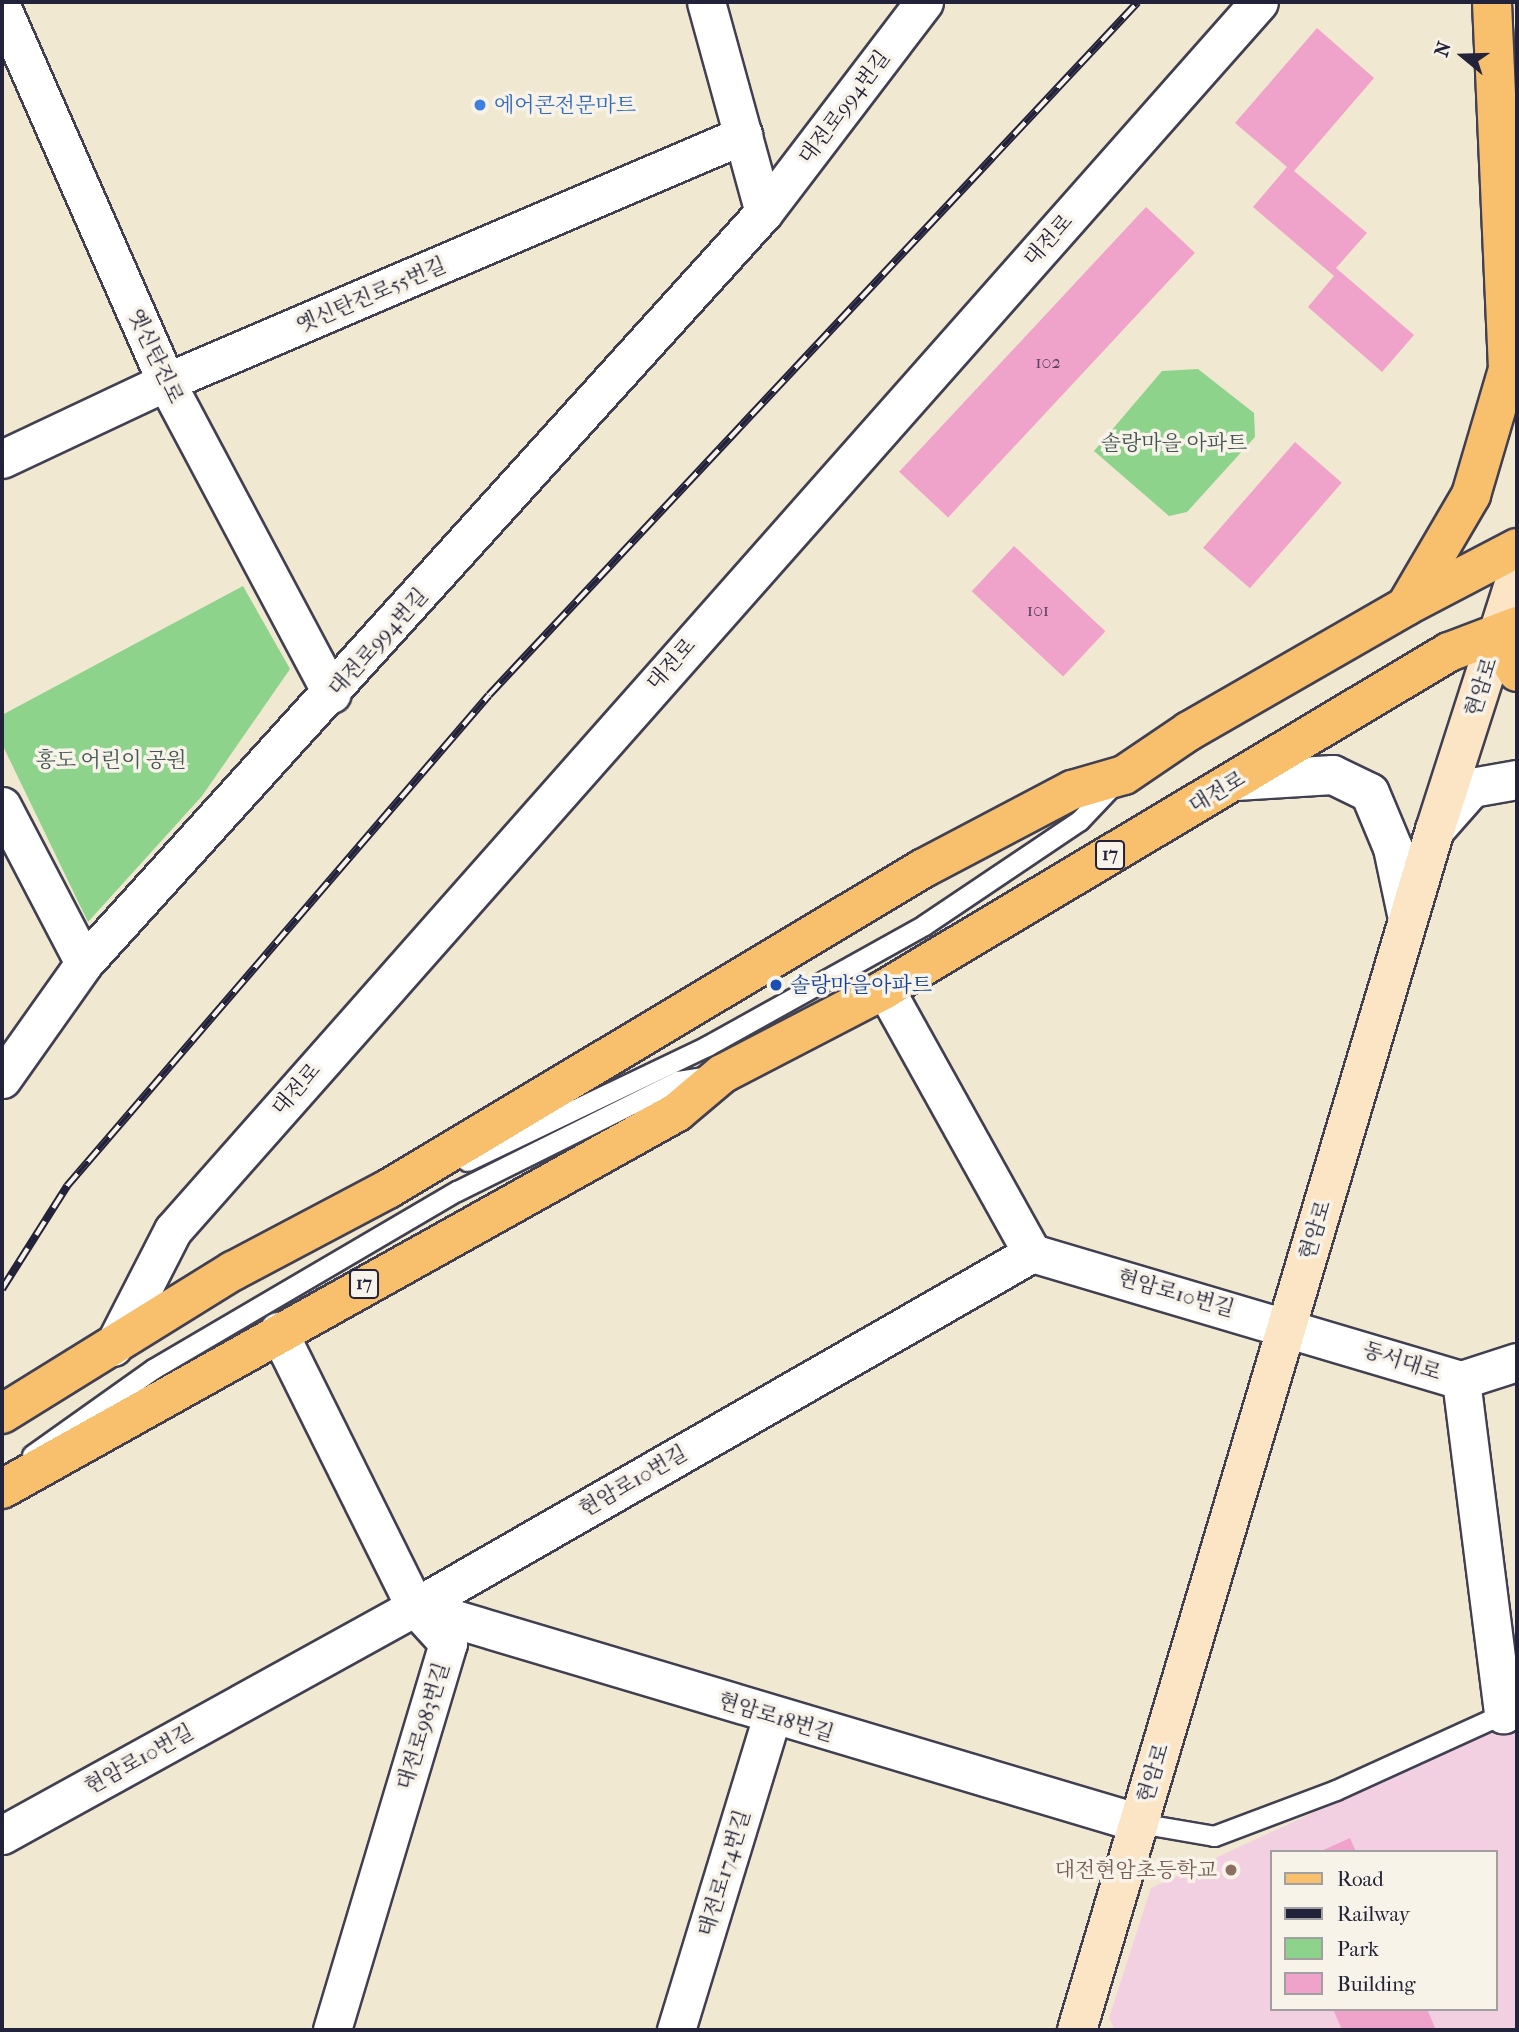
<!DOCTYPE html>
<html>
<head>
<meta charset="utf-8">
<style>
  body { margin:0 }
  #map { position:relative; width:1519px; height:2032px; overflow:hidden; background:#f1e8d1; font-family:"IM FELL French Canon","Noto Serif KR",serif }
  div>[style] { position:absolute }
  .built>* { inset:0; background:#f2cfe1 }
  .green>* { inset:0; background:#8dd38c }
  .building>* { inset:0; background:#f0a3ca; transform-origin:0 0 }
  .roads { filter:drop-shadow(2px 0 #414052) drop-shadow(-2px 0 #414052) drop-shadow(0 2px #414052) drop-shadow(0 -2px #414052) }
  .service>* { height:19px; margin:-9.5px; padding:0 9.5px; transform-origin:9.5px; border-radius:9.5px; background:#fff }
  .minor>* { height:37px; margin:-18.5px; padding:0 18.5px; transform-origin:18.5px; border-radius:18.5px; background:#fff }
  .tertiary>* { height:38px; margin:-19px; padding:0 19px; transform-origin:19px; border-radius:19px; background:#fff }
  .secondary>* { height:38px; margin:-19px; padding:0 19px; transform-origin:19px; border-radius:19px; background:#fce5c4 }
  .primary>* { height:38px; margin:-19px; padding:0 19px; transform-origin:19px; border-radius:19px; background:#f8bf6c }
  .rail>* { height:8px; margin-top:-4px; transform-origin:0; background:repeating-linear-gradient(90deg,#f7f3e8 0 16px,#22223b 0 32px); box-sizing:border-box; border-block:2px solid #22223b }
  .dots>* { width:19px; height:19px; translate:-50% -50%; box-sizing:border-box; border:4px solid #f7f3e8; border-radius:50% }
  span { translate:-50% -50%; white-space:nowrap; text-align:center; line-height:1.15; -webkit-text-stroke:7px #f7f3e8; paint-order:stroke }
  .number-label { font-size:18px; color:#56425f }
  .number-label span { -webkit-text-stroke-width:0 }
  .shield-label span { padding:2px 5px; background:#f7f3e8; border:2px solid; border-radius:5px; -webkit-text-stroke-width:0 }
  .shield-label { font-size:19px; color:#22223b; font-weight:700 }
  .shop-label { font-size:21px; color:#366cbe }
  .left { translate:0 -50%; text-align:left }
  .street-label { font-size:21px; color:#22223b }
  .park-label { font-size:21px; color:#425753 }
  .transit-label { font-size:21px; color:#164399 }
  .education-label { font-size:21px; color:#785e54 }
  .right { translate:-100% -50%; text-align:right }
  .frame { position:absolute; inset:0; border:4px solid #22223b; pointer-events:none }
  .legend { position:absolute; left:1270px; top:1850px; width:228px; height:161px; box-sizing:border-box; background:#f7f3e8; border:2px solid #a29fa3; margin:0; padding:9px 12px; list-style:none; font-size:21px; color:#22223b }
  .legend li { display:flex; align-items:center; gap:14px; height:35px }
  .legend b { width:35px; border:2px solid #a29fa3 }
  .north { position:absolute; left:1428px; top:21px; width:70px; height:70px; -webkit-text-stroke:5px #f7f3e8; paint-order:stroke; rotate:289deg; font-size:19px; font-weight:700; line-height:28px; text-align:center; color:#22223b }
  .north::after { content:''; display:block; margin:auto; width:24px; height:32px; background:#22223b; clip-path:polygon(50% 0,100% 100%,50% 72%,0 100%) }
</style>
</head>
<body>
<div id="map">
  <div class="built">
    <div style="clip-path:polygon(evenodd,1517px 1718px,1517px 2030px,1115px 2030px,1109px 2018px,1151px 1888px,1517px 1718px,1272px 1852px,1496px 1852px,1496px 2009px,1272px 2009px,1272px 1852px)"></div>
  </div>
  <div class="green">
    <div style="clip-path:polygon(1198px 369px,1254px 413px,1255px 437px,1187px 512px,1169px 516px,1094px 451px,1162px 371px)"></div>
    <div style="clip-path:polygon(243px 586px,290px 669px,202px 796px,88px 922px,2px 744px,2px 715px)"></div>
  </div>
  <div class="building">
    <div style="clip-path:polygon(1317px 28px,1374px 78px,1294px 171px,1367px 233px,1336px 268px,1414px 335px,1382px 372px,1308px 307px,1334px 276px,1253px 207px,1287px 167px,1235px 123px)"></div>
    <div style="left:1146px;top:207px;width:67px;height:362px;rotate:43deg"></div>
    <div style="left:1295px;top:442px;width:62px;height:140px;rotate:41deg"></div>
    <div style="left:1014px;top:546px;width:125px;height:62px;rotate:43deg"></div>
    <div style="clip-path:polygon(1350px 1838px,1356px 1852px,1319px 1852px)"></div>
    <div style="clip-path:polygon(1333px 2009px,1427px 2009px,1436px 2030px,1342px 2030px)"></div>
  </div>
  <div class="roads">
    <div class="service">
      <div style="left:467px;top:1161px;width:266px;rotate:-25.6deg"></div>
      <div style="left:707px;top:1046px;width:248px;rotate:-29.1deg"></div>
      <div style="left:924px;top:925px;width:187px;rotate:-33.9deg"></div>
      <div style="left:1079px;top:821px;width:50px;rotate:-46.6deg"></div>
      <div style="left:32px;top:1455px;width:148px;rotate:-35.4deg"></div>
      <div style="left:153px;top:1369px;width:352px;rotate:-30.4deg"></div>
      <div style="left:457px;top:1191px;width:247px;rotate:-26.5deg"></div>
      <div style="left:678px;top:1081px;width:31px;rotate:-9deg"></div>
      <div style="left:1139px;top:1823px;width:76px;rotate:9.8deg"></div>
      <div style="left:1214px;top:1836px;width:130px;rotate:-20.7deg"></div>
      <div style="left:1336px;top:1790px;width:183px;rotate:-24.5deg"></div>
    </div>
    <div class="minor">
      <div style="left:706px;top:2px;width:218px;rotate:74.6deg"></div>
      <div style="left:2px;top:8px;width:408px;rotate:66.3deg"></div>
      <div style="left:166px;top:382px;width:353px;rotate:62deg"></div>
      <div style="left:2px;top:459px;width:181px;rotate:-25.2deg"></div>
      <div style="left:166px;top:382px;width:628px;rotate:-23.17deg"></div>
      <div style="left:2px;top:806px;width:177px;rotate:62.4deg"></div>
      <div style="left:885px;top:989px;width:302px;rotate:60.9deg"></div>
      <div style="left:2px;top:1079px;width:142px;rotate:-54.7deg"></div>
      <div style="left:84px;top:963px;width:1013px;rotate:-47.84deg"></div>
      <div style="left:764px;top:212px;width:264px;rotate:-52.7deg"></div>
      <div style="left:278px;top:1331px;width:308px;rotate:63.6deg"></div>
      <div style="left:415px;top:1607px;width:49px;rotate:47.5deg"></div>
      <div style="left:448px;top:1643px;width:404px;rotate:106.7deg"></div>
      <div style="left:113px;top:1347px;width:131px;rotate:-62.9deg"></div>
      <div style="left:173px;top:1230px;width:1639px;rotate:-48.51deg"></div>
      <div style="left:1461px;top:1380px;width:337px;rotate:82.8deg"></div>
      <div style="left:1503px;top:1714px;width:15px;rotate:-23deg"></div>
      <div style="left:418px;top:1608px;width:752px;rotate:16.6deg"></div>
      <div style="left:2px;top:1835px;width:472px;rotate:-28.9deg"></div>
      <div style="left:415px;top:1607px;width:711px;rotate:-29.84deg"></div>
      <div style="left:1032px;top:1253px;width:447px;rotate:16.5deg"></div>
      <div style="left:1461px;top:1380px;width:59px;rotate:-17.8deg"></div>
      <div style="left:676px;top:2030px;width:328px;rotate:-73deg"></div>
    </div>
    <div class="tertiary">
      <div style="left:1236px;top:781px;width:97px;rotate:-3.5deg"></div>
      <div style="left:1333px;top:775px;width:41px;rotate:25.9deg"></div>
      <div style="left:1370px;top:793px;width:60px;rotate:67.3deg"></div>
      <div style="left:1393px;top:848px;width:73px;rotate:78.1deg"></div>
      <div style="left:1435px;top:830px;width:56px;rotate:-48.6deg"></div>
      <div style="left:1472px;top:788px;width:46px;rotate:-10.1deg"></div>
    </div>
    <div class="secondary">
      <div style="left:1077px;top:2030px;width:1252px;rotate:-73.39deg"></div>
      <div style="left:1435px;top:830px;width:268px;rotate:-72.2deg"></div>
    </div>
    <div class="primary">
      <div style="left:1406px;top:606px;width:129px;rotate:-59.6deg"></div>
      <div style="left:1471px;top:495px;width:131px;rotate:-73.6deg"></div>
      <div style="left:1508px;top:369px;width:366px;rotate:-92.5deg"></div>
      <div style="left:1496px;top:638px;width:40px;rotate:58deg"></div>
      <div style="left:2px;top:1414px;width:272px;rotate:-31.8deg"></div>
      <div style="left:233px;top:1271px;width:175px;rotate:-27.9deg"></div>
      <div style="left:388px;top:1189px;width:623px;rotate:-30.93deg"></div>
      <div style="left:922px;top:869px;width:170px;rotate:-27.8deg"></div>
      <div style="left:1072px;top:790px;width:54px;rotate:-16.1deg"></div>
      <div style="left:1124px;top:775px;width:78px;rotate:-34.1deg"></div>
      <div style="left:1189px;top:731px;width:250px;rotate:-29.9deg"></div>
      <div style="left:1406px;top:606px;width:125px;rotate:-27.6deg"></div>
      <div style="left:2px;top:1489px;width:773px;rotate:-29.18deg"></div>
      <div style="left:677px;top:1112px;width:59px;rotate:-40.2deg"></div>
      <div style="left:722px;top:1074px;width:184px;rotate:-27.5deg"></div>
      <div style="left:885px;top:989px;width:657px;rotate:-30.86deg"></div>
      <div style="left:1449px;top:652px;width:73px;rotate:-20.9deg"></div>
    </div>
  </div>
  <div class="rail">
    <div style="left:2px;top:1289px;width:122px;rotate:-57.7deg"></div>
    <div style="left:67px;top:1186px;width:647px;rotate:-49.32deg"></div>
    <div style="left:489px;top:695px;width:949px;rotate:-46.88deg"></div>
  </div>
  <div class="dots">
    <div style="left:480px;top:105px;background:#3f7fe0"></div>
    <div style="left:776px;top:985px;background:#1a4fb4"></div>
    <div style="left:1231px;top:1870px;background:#8d6e63"></div>
  </div>
  <div class="number-label">
    <span style="left:1048px;top:363px">102</span>
    <span style="left:1038px;top:611px">101</span>
  </div>
  <div class="shield-label">
    <span style="left:1110px;top:855px">17</span>
    <span style="left:364px;top:1284px">17</span>
  </div>
  <div class="shop-label">
    <span class="left" style="left:494px;top:105px">에어콘전문마트</span>
  </div>
  <div class="street-label">
    <span style="left:844px;top:107px;rotate:-53deg">대전로994번길</span>
    <span style="left:1048px;top:240px;rotate:-48deg">대전로</span>
    <span style="left:371px;top:295px;rotate:-23deg">옛신탄진로55번길</span>
    <span style="left:156px;top:356px;rotate:65deg">옛신탄진로</span>
    <span style="left:378px;top:642px;rotate:-48deg">대전로994번길</span>
    <span style="left:671px;top:664px;rotate:-48deg">대전로</span>
    <span style="left:1481px;top:687px;rotate:-72deg">현암로</span>
    <span style="left:1217px;top:792px;rotate:-31deg">대전로</span>
    <span style="left:296px;top:1089px;rotate:-49deg">대전로</span>
    <span style="left:1315px;top:1230px;rotate:-73deg">현암로</span>
    <span style="left:1176px;top:1293px;rotate:16deg">현암로10번길</span>
    <span style="left:1402px;top:1361px;rotate:18deg">동서대로</span>
    <span style="left:633px;top:1481px;rotate:-30deg">현암로10번길</span>
    <span style="left:776px;top:1717px;rotate:17deg">현암로18번길</span>
    <span style="left:423px;top:1726px;rotate:-73deg">대전로983번길</span>
    <span style="left:139px;top:1759px;rotate:-29deg">현암로10번길</span>
    <span style="left:1153px;top:1773px;rotate:-73deg">현암로</span>
    <span style="left:724px;top:1873px;rotate:-73deg">태전로174번길</span>
  </div>
  <div class="park-label">
    <span style="left:1174px;top:443px">솔랑마을 아파트</span>
    <span style="left:111px;top:760px">홍도 어린이 공원</span>
  </div>
  <div class="transit-label">
    <span class="left" style="left:790px;top:985px">솔랑마을아파트</span>
  </div>
  <div class="education-label">
    <span class="right" style="left:1217px;top:1870px">대전현암초등학교</span>
  </div>
  <div class="frame"></div>
  <ul class="legend">
  <li><b style="height:9px;background:#f8bf6c"></b>Road</li>
  <li><b style="height:9px;background:#22223b"></b>Railway</li>
  <li><b style="height:19px;background:#8dd38c"></b>Park</li>
  <li><b style="height:19px;background:#f0a3ca"></b>Building</li>
  </ul>
  <div class="north">N</div>
</div>
</body>
</html>
